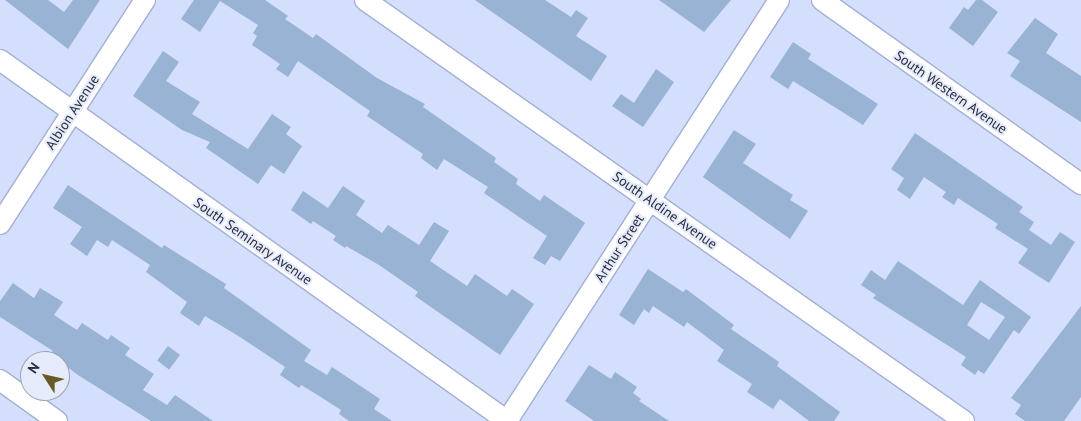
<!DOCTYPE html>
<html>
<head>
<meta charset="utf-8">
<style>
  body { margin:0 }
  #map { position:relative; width:1081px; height:421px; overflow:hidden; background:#d4defd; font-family:"PT Sans",sans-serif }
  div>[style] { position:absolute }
  .building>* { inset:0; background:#98b3d3; transform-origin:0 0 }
  .roads { filter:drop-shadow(1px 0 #a4afd4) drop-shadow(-1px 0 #a4afd4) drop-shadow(0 1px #a4afd4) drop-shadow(0 -1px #a4afd4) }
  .minor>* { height:20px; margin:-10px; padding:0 10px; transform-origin:10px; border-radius:10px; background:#fff }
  span { translate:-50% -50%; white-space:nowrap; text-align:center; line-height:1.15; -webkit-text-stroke:4px #e6ebfb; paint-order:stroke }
  .street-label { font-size:14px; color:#2a2e3d }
  .north { position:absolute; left:20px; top:351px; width:50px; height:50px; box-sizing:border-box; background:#e6ebfb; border:1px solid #9b9faf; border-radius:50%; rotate:305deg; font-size:14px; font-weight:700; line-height:20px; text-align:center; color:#2a2e3d }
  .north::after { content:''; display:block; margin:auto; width:18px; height:22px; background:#685926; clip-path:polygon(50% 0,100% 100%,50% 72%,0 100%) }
</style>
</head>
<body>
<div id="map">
  <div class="building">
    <div style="clip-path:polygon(5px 0,48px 0,64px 12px,73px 0,100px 0,68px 49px)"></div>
    <div style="clip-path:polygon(194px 0,265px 0,288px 16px,285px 19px,313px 38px,316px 34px,377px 78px,425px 104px,423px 107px,496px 158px,494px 162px,518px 179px,516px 184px,540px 201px,544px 195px,585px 223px,560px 261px,551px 256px,545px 265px,533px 258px,547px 236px,484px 193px,488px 187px,444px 159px,437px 170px,421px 158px,423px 154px,367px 116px,370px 111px,298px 61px,288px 77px,276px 69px,280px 64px,252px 45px,257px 36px,253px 33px,258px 25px,220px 1px,200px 32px,181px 19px)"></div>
    <div style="clip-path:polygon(475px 0,545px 0,571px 17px,576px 10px,588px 18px,576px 36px,607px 56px,591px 81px)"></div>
    <div style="clip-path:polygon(659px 0,731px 0,704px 32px)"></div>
    <div style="clip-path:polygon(976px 0,982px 0,998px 12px,973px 46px,949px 28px,964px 7px,968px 10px)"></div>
    <div style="clip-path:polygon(1035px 18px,1058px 34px,1046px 53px,1081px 76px,1081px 122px,1010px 76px,1020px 61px,1007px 53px)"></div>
    <div style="clip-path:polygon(793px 42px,811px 54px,808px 59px,878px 104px,863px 125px,793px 81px,788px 89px,770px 77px)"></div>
    <div style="clip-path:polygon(163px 51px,179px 62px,166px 81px,200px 102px,192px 114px,248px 149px,272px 114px,291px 127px,286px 134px,302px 146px,284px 174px,271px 165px,258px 184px,206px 148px,210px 142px,182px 130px,133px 96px)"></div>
    <div style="clip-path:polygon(656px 69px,674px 82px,643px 127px,612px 106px,621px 94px,634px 103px)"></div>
    <div style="clip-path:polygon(734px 130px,756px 144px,743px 163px,793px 195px,790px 200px,808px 211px,790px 239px,703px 177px)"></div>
    <div style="clip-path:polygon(915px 133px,1023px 207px,1019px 212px,1034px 222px,1029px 230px,1051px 245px,1060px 232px,1075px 242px,1049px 283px,1018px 263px,1028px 249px,995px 228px,998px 224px,958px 198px,954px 205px,942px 197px,946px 192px,924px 177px,910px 199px,897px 190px,904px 178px,891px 169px)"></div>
    <div style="clip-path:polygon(68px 185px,162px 248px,164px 245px,226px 284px,224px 288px,311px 350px,304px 361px,327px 375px,332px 367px,380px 399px,374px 409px,392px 421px,349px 421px,339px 414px,341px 410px,316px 394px,301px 385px,299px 388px,280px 375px,285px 367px,240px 337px,205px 316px,199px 326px,180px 313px,187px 302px,146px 272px,150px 265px,112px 240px,108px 247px,97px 240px,87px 256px,70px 244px,82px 227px,53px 208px)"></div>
    <div style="clip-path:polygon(343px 186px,365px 201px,356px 215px,382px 233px,388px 225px,419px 245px,434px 222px,449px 231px,430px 261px,467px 286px,475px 274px,507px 296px,512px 289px,534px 304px,500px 355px,415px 296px,418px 292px,379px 265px,346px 246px,345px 248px,333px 240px,336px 236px,313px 221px,311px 224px,291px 210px,303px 191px,328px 208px)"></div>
    <div style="clip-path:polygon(evenodd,898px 261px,963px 305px,980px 280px,1031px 317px,1019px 334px,1014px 330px,984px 374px,978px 370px,975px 375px,961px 365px,966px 357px,873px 298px,876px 295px,861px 285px,871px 270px,885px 280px,898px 261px,981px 302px,1005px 317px,989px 340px,967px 325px,981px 302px)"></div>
    <div style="clip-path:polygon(648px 269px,683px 292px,686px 289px,734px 325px,731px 329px,779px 362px,777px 366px,840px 412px,834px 421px,809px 421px,780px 399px,773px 409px,747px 392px,752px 384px,717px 361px,724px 350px,687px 322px,684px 327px,653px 306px,649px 313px,644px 309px,634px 325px,619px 315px)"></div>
    <div style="clip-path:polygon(13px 283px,34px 298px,40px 288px,63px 302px,54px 315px,77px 330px,82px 323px,108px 340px,111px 335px,130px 348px,125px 355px,154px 374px,143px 390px,167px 405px,175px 395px,213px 421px,151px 421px,78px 375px,50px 354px,53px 351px,0 317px,0 301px)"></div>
    <div style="clip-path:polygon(1081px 306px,1081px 397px,1064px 421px,1025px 421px,1015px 414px,1021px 405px,1011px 398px)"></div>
    <div style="left:168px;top:346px;width:15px;height:18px;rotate:37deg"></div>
    <div style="clip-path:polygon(589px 365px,611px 379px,615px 372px,637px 387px,633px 393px,641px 399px,639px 401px,669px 421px,594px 421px,565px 401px)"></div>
  </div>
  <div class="roads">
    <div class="minor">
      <div style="left:365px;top:0;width:732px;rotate:35.1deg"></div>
      <div style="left:822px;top:0;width:318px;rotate:35.4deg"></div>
      <div style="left:0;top:60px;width:622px;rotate:35.45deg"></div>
      <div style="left:0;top:224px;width:267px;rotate:-57.1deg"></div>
      <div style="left:0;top:380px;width:70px;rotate:35.7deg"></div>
      <div style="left:507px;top:421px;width:501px;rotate:-57.13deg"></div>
    </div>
  </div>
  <div class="street-label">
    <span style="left:951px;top:92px;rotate:35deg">South Western Avenue</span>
    <span style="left:72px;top:112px;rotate:-57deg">Albion Avenue</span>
    <span style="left:665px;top:210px;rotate:35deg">South Aldine Avenue</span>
    <span style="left:253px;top:241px;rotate:35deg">South Seminary Avenue</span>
    <span style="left:619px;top:248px;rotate:-57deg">Arthur Street</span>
  </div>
  <div class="north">N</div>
</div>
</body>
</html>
